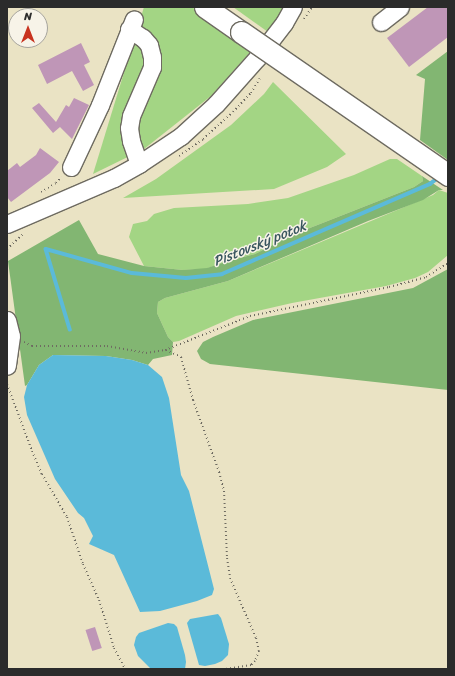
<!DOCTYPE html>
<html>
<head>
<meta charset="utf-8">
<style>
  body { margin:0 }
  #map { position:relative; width:455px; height:676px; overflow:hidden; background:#eae3c4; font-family:Sriracha,sans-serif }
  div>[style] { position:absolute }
  .green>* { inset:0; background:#a3d584 }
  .forest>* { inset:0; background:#82b672 }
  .water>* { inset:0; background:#5bbad9 }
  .stream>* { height:3.5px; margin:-1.75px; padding:0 1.75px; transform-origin:1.75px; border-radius:1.75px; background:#5bbad9 }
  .building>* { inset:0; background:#bf96b7; transform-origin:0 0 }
  .path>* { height:2px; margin-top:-1px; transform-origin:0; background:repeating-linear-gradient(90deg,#6e6b61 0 1px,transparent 0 4px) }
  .roads { filter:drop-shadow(1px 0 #6e6b61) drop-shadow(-1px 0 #6e6b61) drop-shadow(0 1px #6e6b61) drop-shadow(0 -1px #6e6b61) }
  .minor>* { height:17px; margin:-8.5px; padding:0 8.5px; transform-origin:8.5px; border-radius:8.5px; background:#fff }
  .major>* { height:21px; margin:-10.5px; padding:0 10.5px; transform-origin:10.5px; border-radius:10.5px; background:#fff }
  .bridges { filter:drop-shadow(1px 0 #6e6b61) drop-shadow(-1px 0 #6e6b61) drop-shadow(0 1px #6e6b61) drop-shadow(0 -1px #6e6b61) }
  .major-bridge>* { height:21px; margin:-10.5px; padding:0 10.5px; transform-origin:10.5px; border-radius:10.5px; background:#fff }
  span { translate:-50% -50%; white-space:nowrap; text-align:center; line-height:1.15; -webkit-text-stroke:3px #f7f3e8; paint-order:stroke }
  .water-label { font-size:14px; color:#39565f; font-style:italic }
  .frame { position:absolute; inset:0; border:8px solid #2b2b2b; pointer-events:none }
  .north { position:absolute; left:8px; top:8px; width:40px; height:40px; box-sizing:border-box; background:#f7f3e8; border:1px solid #a5a39c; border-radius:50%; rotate:0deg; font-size:11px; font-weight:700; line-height:16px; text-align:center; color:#2b2b2b }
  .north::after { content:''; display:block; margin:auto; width:14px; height:18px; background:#c8321e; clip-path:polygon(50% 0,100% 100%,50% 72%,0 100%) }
</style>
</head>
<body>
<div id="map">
  <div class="green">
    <div style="clip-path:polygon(144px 7px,192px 7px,252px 50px,211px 96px,144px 149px,93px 174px)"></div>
    <div style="clip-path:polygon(233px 7px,284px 7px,268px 32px)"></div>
    <div style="clip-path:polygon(273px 82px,346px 154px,327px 167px,274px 189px,123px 198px,156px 179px,231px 125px,264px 94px)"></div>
    <div style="clip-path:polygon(390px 159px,397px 159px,422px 176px,423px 181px,414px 187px,292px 235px,255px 254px,228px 261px,205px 269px,183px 270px,144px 266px,129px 237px,133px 224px,147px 221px,154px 214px,174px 208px,248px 204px,288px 198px,354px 175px)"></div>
    <div style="clip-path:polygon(439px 190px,448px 193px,448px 255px,428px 272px,415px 278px,386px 286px,292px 303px,236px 316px,179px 341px,173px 342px,168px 337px,157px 313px,158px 302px,165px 298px,228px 281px,433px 195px)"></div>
  </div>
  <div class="forest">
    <div style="clip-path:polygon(448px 51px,448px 160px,420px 140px,425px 79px,416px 75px)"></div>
    <div style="clip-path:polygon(422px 176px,443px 190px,439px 190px,423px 200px,368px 221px,228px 281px,165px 298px,158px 302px,157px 313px,168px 337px,173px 342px,172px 355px,153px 359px,148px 365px,132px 360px,106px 356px,53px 355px,39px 365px,27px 385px,25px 386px,8px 261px,79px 220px,98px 254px,144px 266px,183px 270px,207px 268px,228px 261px,255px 254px,292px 235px,414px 187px,423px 181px)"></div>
    <div style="clip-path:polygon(448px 269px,448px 390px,210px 364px,201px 359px,197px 351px,203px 342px,213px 337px,253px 320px,413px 288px)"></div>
  </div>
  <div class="water">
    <div style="clip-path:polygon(53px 355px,106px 356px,132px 360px,148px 365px,162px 377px,169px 398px,181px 475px,189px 491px,214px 589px,212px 595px,197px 601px,160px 611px,140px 612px,114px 555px,89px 544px,93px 536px,84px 518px,78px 513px,55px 479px,27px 415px,24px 397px,27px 385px,39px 365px)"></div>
    <div style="clip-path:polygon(218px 614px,221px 618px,229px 644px,228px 655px,222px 661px,215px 664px,205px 666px,199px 665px,187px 623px,190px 619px)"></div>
    <div style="clip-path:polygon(168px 623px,174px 624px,177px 627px,185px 655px,186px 662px,185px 669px,151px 669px,138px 656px,134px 645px,136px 637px,139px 633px)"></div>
  </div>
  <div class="stream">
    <div style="left:46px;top:249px;width:89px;rotate:15.6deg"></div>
    <div style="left:132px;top:273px;width:54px;rotate:5.3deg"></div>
    <div style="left:186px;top:278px;width:36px;rotate:-6deg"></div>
    <div style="left:222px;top:274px;width:227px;rotate:-23.4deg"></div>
    <div style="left:430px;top:184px;width:10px;rotate:-37deg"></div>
    <div style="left:46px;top:249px;width:84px;rotate:73.3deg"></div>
  </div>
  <div class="building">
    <div style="clip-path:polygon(428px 7px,448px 7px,448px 37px,409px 67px,387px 38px)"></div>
    <div style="clip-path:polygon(81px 43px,90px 62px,84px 65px,94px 85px,83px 91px,72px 71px,47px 84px,38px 65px)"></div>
    <div style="clip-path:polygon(74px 98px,89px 105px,72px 139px,60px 127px,53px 133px,32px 108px,39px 103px,56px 122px,66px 105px,69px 107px)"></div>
    <div style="clip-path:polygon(40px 148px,59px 162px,50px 173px,11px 202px,7px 197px,7px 171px,17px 163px,20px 167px,36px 155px)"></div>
    <div style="left:95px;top:627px;width:22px;height:10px;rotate:72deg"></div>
  </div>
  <div class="path">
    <div style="left:304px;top:19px;width:14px;rotate:-56deg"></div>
    <div style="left:179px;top:156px;width:29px;rotate:-35deg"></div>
    <div style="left:203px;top:139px;width:40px;rotate:-42deg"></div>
    <div style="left:233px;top:112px;width:26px;rotate:-47deg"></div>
    <div style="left:251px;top:93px;width:17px;rotate:-59deg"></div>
    <div style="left:41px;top:192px;width:17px;rotate:-31deg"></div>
    <div style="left:56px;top:183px;width:8px;rotate:-50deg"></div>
    <div style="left:7px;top:249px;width:22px;rotate:-43deg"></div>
    <div style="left:24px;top:342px;width:9px;rotate:27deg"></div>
    <div style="left:32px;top:346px;width:75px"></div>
    <div style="left:107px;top:346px;width:40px;rotate:10deg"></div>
    <div style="left:146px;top:353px;width:19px;rotate:-9deg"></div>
    <div style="left:165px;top:350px;width:92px;rotate:-21.8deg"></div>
    <div style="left:250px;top:316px;width:142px;rotate:-11.8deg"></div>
    <div style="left:389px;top:287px;width:38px;rotate:-15deg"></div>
    <div style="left:426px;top:277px;width:26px;rotate:-32deg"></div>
    <div style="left:166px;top:350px;width:17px;rotate:25deg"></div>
    <div style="left:181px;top:357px;width:45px;rotate:74.4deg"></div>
    <div style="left:193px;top:400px;width:77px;rotate:70.1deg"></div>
    <div style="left:219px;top:472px;width:20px;rotate:75deg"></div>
    <div style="left:224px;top:491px;width:67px;rotate:87.4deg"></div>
    <div style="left:227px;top:558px;width:20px;rotate:81deg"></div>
    <div style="left:230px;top:578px;width:65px;rotate:66.6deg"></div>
    <div style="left:256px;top:638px;width:13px;rotate:77deg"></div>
    <div style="left:259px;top:651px;width:11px;rotate:112deg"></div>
    <div style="left:255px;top:661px;width:6px;rotate:135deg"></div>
    <div style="left:251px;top:665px;width:26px;rotate:171deg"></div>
    <div style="left:7px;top:384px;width:72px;rotate:69.5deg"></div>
    <div style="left:32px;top:451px;width:25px;rotate:67deg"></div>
    <div style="left:42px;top:474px;width:50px;rotate:59.8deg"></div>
    <div style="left:67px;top:517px;width:50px;rotate:71.2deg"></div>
    <div style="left:83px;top:564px;width:39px;rotate:66deg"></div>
    <div style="left:99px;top:600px;width:50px;rotate:72.6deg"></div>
    <div style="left:114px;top:648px;width:24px;rotate:62deg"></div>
  </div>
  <div class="roads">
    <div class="minor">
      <div style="left:381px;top:22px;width:24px;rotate:-38deg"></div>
      <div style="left:129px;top:29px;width:17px;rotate:33deg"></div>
      <div style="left:143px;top:38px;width:9px;rotate:49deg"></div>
      <div style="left:149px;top:45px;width:12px;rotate:76deg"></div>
      <div style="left:152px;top:57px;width:10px;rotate:90deg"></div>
      <div style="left:152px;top:67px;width:53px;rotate:113.2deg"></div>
      <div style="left:131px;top:116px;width:12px;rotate:99deg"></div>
      <div style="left:129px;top:128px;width:13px;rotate:81deg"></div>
      <div style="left:131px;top:141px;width:24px;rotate:71deg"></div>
      <div style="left:71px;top:167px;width:68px;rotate:-64.9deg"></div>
      <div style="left:100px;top:105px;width:92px;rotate:-68.4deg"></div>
      <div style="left:7px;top:224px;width:116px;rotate:-23.3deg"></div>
      <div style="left:114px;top:178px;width:29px;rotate:-29deg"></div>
      <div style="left:139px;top:164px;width:50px;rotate:-33.7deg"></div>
      <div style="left:181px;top:136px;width:47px;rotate:-42.4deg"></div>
      <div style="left:216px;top:104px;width:62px;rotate:-48.3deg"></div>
      <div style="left:257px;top:58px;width:44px;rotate:-52.4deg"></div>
      <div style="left:284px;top:23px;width:18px;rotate:-61deg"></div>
      <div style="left:7px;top:320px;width:16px;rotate:76deg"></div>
      <div style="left:11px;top:336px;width:30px;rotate:98deg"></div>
    </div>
    <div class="major">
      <div style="left:205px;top:7px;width:44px;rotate:34.8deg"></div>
    </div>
  </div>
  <div class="bridges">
    <div class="major-bridge">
      <div style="left:241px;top:32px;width:252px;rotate:34.6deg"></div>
    </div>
  </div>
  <div class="water-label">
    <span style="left:260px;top:244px;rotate:-22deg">Pístovský potok</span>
  </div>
  <div class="frame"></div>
  <div class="north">N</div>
</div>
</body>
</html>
